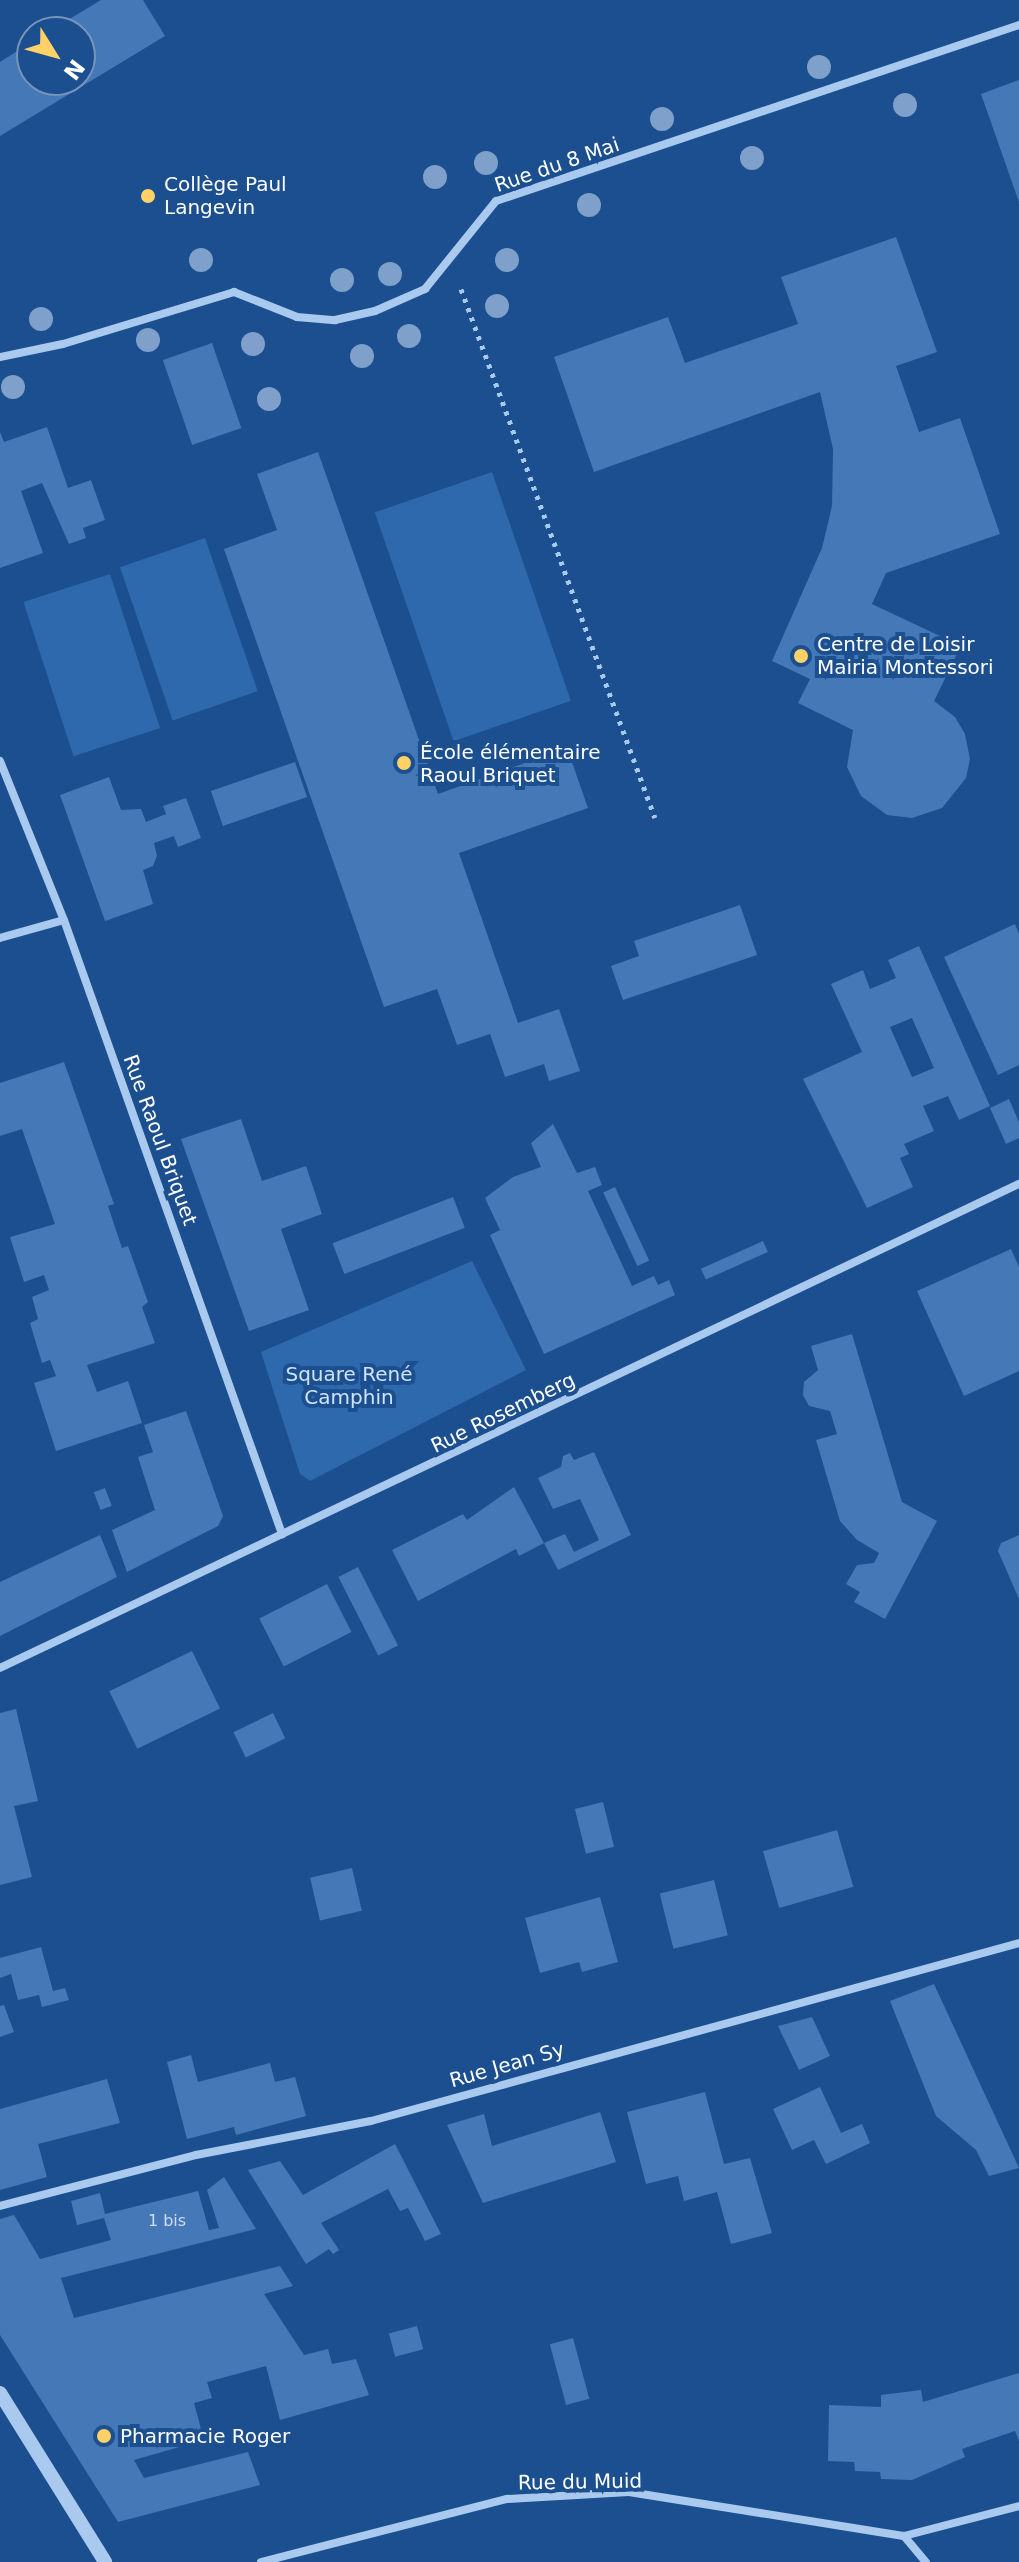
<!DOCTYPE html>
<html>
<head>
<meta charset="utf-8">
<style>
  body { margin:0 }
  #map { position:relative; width:1019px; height:2562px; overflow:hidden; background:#1b4f8f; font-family:"DejaVu Sans",sans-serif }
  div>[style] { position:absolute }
  .green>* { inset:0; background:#2e69ad; transform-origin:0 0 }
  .building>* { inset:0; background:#4478b7; transform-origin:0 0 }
  .path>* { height:5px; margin-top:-2.5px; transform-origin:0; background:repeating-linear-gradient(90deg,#a9c9ee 0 4px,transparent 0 10px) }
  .minor>* { height:8px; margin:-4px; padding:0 4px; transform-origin:4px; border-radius:4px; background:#a9c9ee }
  .tertiary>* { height:14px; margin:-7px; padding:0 7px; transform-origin:7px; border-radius:7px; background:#a9c9ee }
  .trees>* { width:24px; height:24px; margin:-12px; border-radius:50%; background:#7ea0ca }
  .dots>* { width:22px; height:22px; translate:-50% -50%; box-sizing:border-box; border:4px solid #1b4f8f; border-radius:50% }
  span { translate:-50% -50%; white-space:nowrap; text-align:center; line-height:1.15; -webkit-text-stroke:8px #1b4f8f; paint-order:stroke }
  .number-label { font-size:16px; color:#d0dded }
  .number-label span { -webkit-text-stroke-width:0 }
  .street-label { font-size:20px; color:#fff }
  .poi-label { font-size:20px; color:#fff }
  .left { translate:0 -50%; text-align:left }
  .park-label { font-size:20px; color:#cfe3fa }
  .north { position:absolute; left:16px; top:16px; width:80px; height:80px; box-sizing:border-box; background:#1b4f8f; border:2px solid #7695bc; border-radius:50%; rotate:127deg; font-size:22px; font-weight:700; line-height:32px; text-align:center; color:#fff }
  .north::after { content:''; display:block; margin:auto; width:28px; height:36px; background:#ffd166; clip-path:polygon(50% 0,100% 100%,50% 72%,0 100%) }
</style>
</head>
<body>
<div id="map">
  <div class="green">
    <div style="left:492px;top:472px;width:242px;height:124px;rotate:71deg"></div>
    <div style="left:205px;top:538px;width:162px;height:90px;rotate:71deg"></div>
    <div style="left:110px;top:574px;width:162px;height:91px;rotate:72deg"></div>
    <div style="clip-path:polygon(472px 1261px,526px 1370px,310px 1481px,300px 1474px,261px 1352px)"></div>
  </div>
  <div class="building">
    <div style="clip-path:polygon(101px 0,143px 0,165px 36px,0 136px,0 62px,32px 42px,32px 80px,80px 80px,80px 32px,48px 32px)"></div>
    <div style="clip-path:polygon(1019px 80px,1019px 202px,981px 94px)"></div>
    <div style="clip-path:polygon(896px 237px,937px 352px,896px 366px,919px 432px,960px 418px,1000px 534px,886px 573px,872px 604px,961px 646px,934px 701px,955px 717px,965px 734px,970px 759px,966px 778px,942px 808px,912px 818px,887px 815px,861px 796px,847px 767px,853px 730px,798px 703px,810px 679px,772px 661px,822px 548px,832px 506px,833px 449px,820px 392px,594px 472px,554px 357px,668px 317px,685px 363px,798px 324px,781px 277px)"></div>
    <div style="left:212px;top:343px;width:90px;height:52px;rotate:71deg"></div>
    <div style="clip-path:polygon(47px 427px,68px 488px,91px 480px,105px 520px,83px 528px,86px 538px,69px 544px,42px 483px,21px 491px,43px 553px,0 568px,0 432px,4px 442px)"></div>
    <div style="clip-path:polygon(318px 452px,438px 794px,567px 748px,588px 808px,459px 853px,518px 1023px,559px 1009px,580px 1071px,549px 1081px,544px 1064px,505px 1077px,490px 1034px,457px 1045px,437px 989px,384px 1007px,224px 549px,277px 530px,257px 474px)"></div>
    <div style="left:295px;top:762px;width:37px;height:89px;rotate:71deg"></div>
    <div style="clip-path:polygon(109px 777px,121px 810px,141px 809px,146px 822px,166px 814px,163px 806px,186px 798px,201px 838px,178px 847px,174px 836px,154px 843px,157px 856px,153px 866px,143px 870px,153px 904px,105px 921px,60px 795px)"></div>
    <div style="clip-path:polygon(740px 905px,757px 955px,623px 1000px,611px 966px,639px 956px,634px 941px)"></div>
    <div style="clip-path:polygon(1015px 924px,1019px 934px,1019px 1065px,998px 1075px,944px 957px)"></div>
    <div style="clip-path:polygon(evenodd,919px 946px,990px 1106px,959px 1120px,948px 1096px,923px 1106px,934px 1131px,904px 1144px,909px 1154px,900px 1158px,913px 1187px,867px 1208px,803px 1079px,862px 1052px,831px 984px,863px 970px,870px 989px,896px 978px,888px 960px,919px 946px,912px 1018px,934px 1068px,912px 1077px,890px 1027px,912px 1018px)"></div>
    <div style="clip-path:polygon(64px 1062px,114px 1204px,108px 1206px,122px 1248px,128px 1246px,148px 1302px,142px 1307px,155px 1343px,87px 1365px,97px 1392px,128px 1381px,142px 1423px,56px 1451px,34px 1383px,56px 1376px,50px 1360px,42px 1363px,30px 1323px,38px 1319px,32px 1297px,49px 1290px,44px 1275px,24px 1282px,10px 1237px,55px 1224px,22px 1129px,0 1136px,0 1083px)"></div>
    <div style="clip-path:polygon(1009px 1099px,1019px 1122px,1019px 1138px,1006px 1144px,990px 1108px)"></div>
    <div style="clip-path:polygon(241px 1119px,262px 1181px,306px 1166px,322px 1214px,281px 1229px,309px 1310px,249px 1331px,181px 1139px)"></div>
    <div style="clip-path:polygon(553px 1124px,577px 1173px,595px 1167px,602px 1185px,588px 1191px,632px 1286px,654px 1276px,658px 1285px,669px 1280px,675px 1295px,544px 1354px,490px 1235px,500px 1230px,485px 1198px,513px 1177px,541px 1167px,531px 1143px)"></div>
    <div style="left:615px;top:1187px;width:81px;height:13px;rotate:65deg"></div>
    <div style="left:453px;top:1197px;width:33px;height:129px;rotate:69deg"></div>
    <div style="left:763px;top:1241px;width:12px;height:68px;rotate:66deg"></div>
    <div style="clip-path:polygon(1011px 1249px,1019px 1267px,1019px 1371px,964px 1396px,917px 1291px)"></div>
    <div style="clip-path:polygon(852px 1334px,902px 1502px,937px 1521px,885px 1619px,854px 1602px,860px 1592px,846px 1584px,857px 1565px,874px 1563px,879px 1553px,857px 1540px,840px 1521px,816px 1440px,837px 1434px,830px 1411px,809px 1406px,803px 1395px,804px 1382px,818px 1370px,811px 1346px)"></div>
    <div style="clip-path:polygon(186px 1411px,223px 1516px,218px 1526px,127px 1572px,112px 1530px,155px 1510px,138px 1457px,153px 1452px,144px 1425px)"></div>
    <div style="clip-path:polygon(594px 1452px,631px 1535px,558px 1570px,544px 1543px,565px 1534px,574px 1552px,599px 1540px,580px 1499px,553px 1509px,538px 1478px,561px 1467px,563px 1456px,570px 1453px,574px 1460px)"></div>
    <div style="clip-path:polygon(514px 1487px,544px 1543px,519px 1556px,516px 1549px,418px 1601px,392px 1550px,463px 1514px,467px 1520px)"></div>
    <div style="left:105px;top:1488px;width:19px;height:12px;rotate:69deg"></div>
    <div style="clip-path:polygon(100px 1535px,117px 1577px,0 1636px,0 1582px)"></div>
    <div style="clip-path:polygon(1019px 1535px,1019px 1599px,998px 1551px,1001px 1543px)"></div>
    <div style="left:358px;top:1567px;width:88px;height:22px;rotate:63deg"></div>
    <div style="left:327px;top:1584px;width:54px;height:76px;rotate:63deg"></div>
    <div style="left:192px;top:1651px;width:64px;height:92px;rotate:64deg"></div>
    <div style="clip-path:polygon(16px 1709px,38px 1801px,14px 1806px,32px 1877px,0 1885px,0 1713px)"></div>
    <div style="left:273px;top:1713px;width:28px;height:44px;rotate:64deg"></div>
    <div style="left:603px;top:1802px;width:46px;height:29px;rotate:76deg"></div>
    <div style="left:837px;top:1830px;width:59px;height:77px;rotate:74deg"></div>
    <div style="left:352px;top:1868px;width:44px;height:43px;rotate:77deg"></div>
    <div style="left:714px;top:1880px;width:57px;height:56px;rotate:76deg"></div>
    <div style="clip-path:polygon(600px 1897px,618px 1962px,582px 1972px,579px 1962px,540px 1973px,525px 1918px)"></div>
    <div style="clip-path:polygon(41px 1947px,53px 1991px,65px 1988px,69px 2000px,42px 2007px,39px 1995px,18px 2000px,11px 1974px,0 1978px,0 1958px)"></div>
    <div style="clip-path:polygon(934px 1984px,975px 2073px,1019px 2168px,989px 2176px,976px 2150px,936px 2116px,890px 2001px)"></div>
    <div style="clip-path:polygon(4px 2005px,14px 2032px,0 2037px,0 2006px)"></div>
    <div style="clip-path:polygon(812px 2017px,830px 2056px,799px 2070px,778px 2026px)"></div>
    <div style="clip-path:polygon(191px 2055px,198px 2082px,270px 2063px,275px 2082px,295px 2077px,306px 2116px,236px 2135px,234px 2127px,187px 2139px,167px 2062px)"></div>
    <div style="clip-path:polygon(107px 2079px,120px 2123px,38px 2144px,47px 2177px,0 2190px,0 2109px)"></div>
    <div style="clip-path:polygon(820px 2087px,841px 2133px,862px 2124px,870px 2143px,826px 2164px,814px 2140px,792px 2150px,773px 2109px)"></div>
    <div style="clip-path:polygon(705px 2092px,724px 2164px,750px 2158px,772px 2233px,731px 2244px,717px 2192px,684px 2201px,678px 2176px,646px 2184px,627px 2112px)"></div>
    <div style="clip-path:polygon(600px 2112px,616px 2162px,483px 2203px,447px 2125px,484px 2114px,492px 2146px)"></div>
    <div style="clip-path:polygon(395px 2144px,441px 2234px,425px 2241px,408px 2208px,400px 2211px,388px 2189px,321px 2223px,339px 2250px,333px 2254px,329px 2249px,306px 2264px,248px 2170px,280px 2161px,303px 2195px)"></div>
    <div style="clip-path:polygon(224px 2177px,256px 2229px,61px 2278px,74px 2318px,280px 2266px,293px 2286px,264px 2294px,304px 2355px,328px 2349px,332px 2364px,356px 2359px,369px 2395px,280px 2420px,266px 2366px,207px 2382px,212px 2398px,194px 2403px,204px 2440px,134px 2460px,144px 2478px,248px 2452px,260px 2485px,118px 2522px,0 2335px,0 2219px,14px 2215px,40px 2259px,111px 2240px,104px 2218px,77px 2225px,71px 2201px,100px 2193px,105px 2214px,198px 2191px,209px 2230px,219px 2228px,207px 2190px)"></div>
    <div style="left:417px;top:2326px;width:24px;height:29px;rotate:75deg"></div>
    <div style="left:573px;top:2338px;width:63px;height:24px;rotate:75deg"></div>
    <div style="clip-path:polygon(1019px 2373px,1019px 2441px,1015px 2431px,962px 2449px,965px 2457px,912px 2480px,881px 2479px,880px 2472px,855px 2471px,854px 2462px,828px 2461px,829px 2405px,881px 2407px,881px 2395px,921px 2390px,923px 2402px)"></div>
  </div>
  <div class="path">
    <div style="left:461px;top:289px;width:563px;rotate:69.86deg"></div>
  </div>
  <div class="minor">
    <div style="left:0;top:357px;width:64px;rotate:-11.7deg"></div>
    <div style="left:63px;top:344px;width:179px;rotate:-16.9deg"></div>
    <div style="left:234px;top:292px;width:68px;rotate:21.6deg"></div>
    <div style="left:297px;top:317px;width:38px;rotate:5deg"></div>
    <div style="left:335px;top:320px;width:41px;rotate:-12.7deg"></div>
    <div style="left:375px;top:311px;width:55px;rotate:-23.7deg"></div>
    <div style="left:425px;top:289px;width:113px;rotate:-51.1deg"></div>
    <div style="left:496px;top:201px;width:552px;rotate:-18.6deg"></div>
    <div style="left:0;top:761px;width:171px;rotate:68.1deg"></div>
    <div style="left:64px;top:920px;width:652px;rotate:70.45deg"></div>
    <div style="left:0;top:938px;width:66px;rotate:-15.7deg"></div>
    <div style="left:0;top:1668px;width:1128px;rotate:-25.41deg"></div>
    <div style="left:0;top:2206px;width:203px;rotate:-14.6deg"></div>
    <div style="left:196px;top:2155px;width:178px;rotate:-11deg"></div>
    <div style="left:371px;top:2121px;width:672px;rotate:-15.36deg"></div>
    <div style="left:904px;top:2536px;width:34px;rotate:50deg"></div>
    <div style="left:261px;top:2562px;width:254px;rotate:-14.4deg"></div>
    <div style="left:507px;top:2499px;width:122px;rotate:-3.3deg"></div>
    <div style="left:629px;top:2492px;width:278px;rotate:9.1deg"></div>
    <div style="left:904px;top:2536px;width:119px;rotate:-14.6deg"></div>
  </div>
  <div class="tertiary">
    <div style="left:0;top:2393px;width:199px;rotate:58.1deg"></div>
  </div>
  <div class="trees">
    <div style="left:819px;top:67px"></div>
    <div style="left:905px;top:105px"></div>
    <div style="left:662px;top:119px"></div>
    <div style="left:752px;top:158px"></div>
    <div style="left:486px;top:163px"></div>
    <div style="left:435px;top:177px"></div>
    <div style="left:589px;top:205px"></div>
    <div style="left:201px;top:260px"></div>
    <div style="left:507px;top:260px"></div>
    <div style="left:390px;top:274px"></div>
    <div style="left:342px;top:280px"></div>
    <div style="left:497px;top:306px"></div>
    <div style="left:41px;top:319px"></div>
    <div style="left:409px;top:336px"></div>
    <div style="left:148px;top:340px"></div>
    <div style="left:253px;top:344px"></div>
    <div style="left:362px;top:356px"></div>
    <div style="left:13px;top:387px"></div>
    <div style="left:269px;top:399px"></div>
  </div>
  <div class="dots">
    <div style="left:148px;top:196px;background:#ffd166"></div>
    <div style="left:801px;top:656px;background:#ffd166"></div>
    <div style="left:404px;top:763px;background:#ffd166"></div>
    <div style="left:104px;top:2436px;background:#ffd166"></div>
  </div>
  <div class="number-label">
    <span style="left:167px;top:2221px">1 bis</span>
  </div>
  <div class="street-label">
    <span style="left:557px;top:165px;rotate:-19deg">Rue du 8 Mai</span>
    <span style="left:160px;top:1140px;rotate:70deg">Rue Raoul Briquet</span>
    <span style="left:503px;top:1413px;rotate:-26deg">Rue Rosemberg</span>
    <span style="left:507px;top:2065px;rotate:-16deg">Rue Jean Sy</span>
    <span style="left:580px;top:2482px;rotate:-1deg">Rue du Muid</span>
  </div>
  <div class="poi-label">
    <span class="left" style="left:164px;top:196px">Collège Paul<br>Langevin</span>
    <span class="left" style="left:817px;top:656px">Centre de Loisir<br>Mairia Montessori</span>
    <span class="left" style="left:420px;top:764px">École élémentaire<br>Raoul Briquet</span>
    <span class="left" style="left:120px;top:2436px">Pharmacie Roger</span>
  </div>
  <div class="park-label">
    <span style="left:349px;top:1386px">Square René<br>Camphin</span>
  </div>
  <div class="north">N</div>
</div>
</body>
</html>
